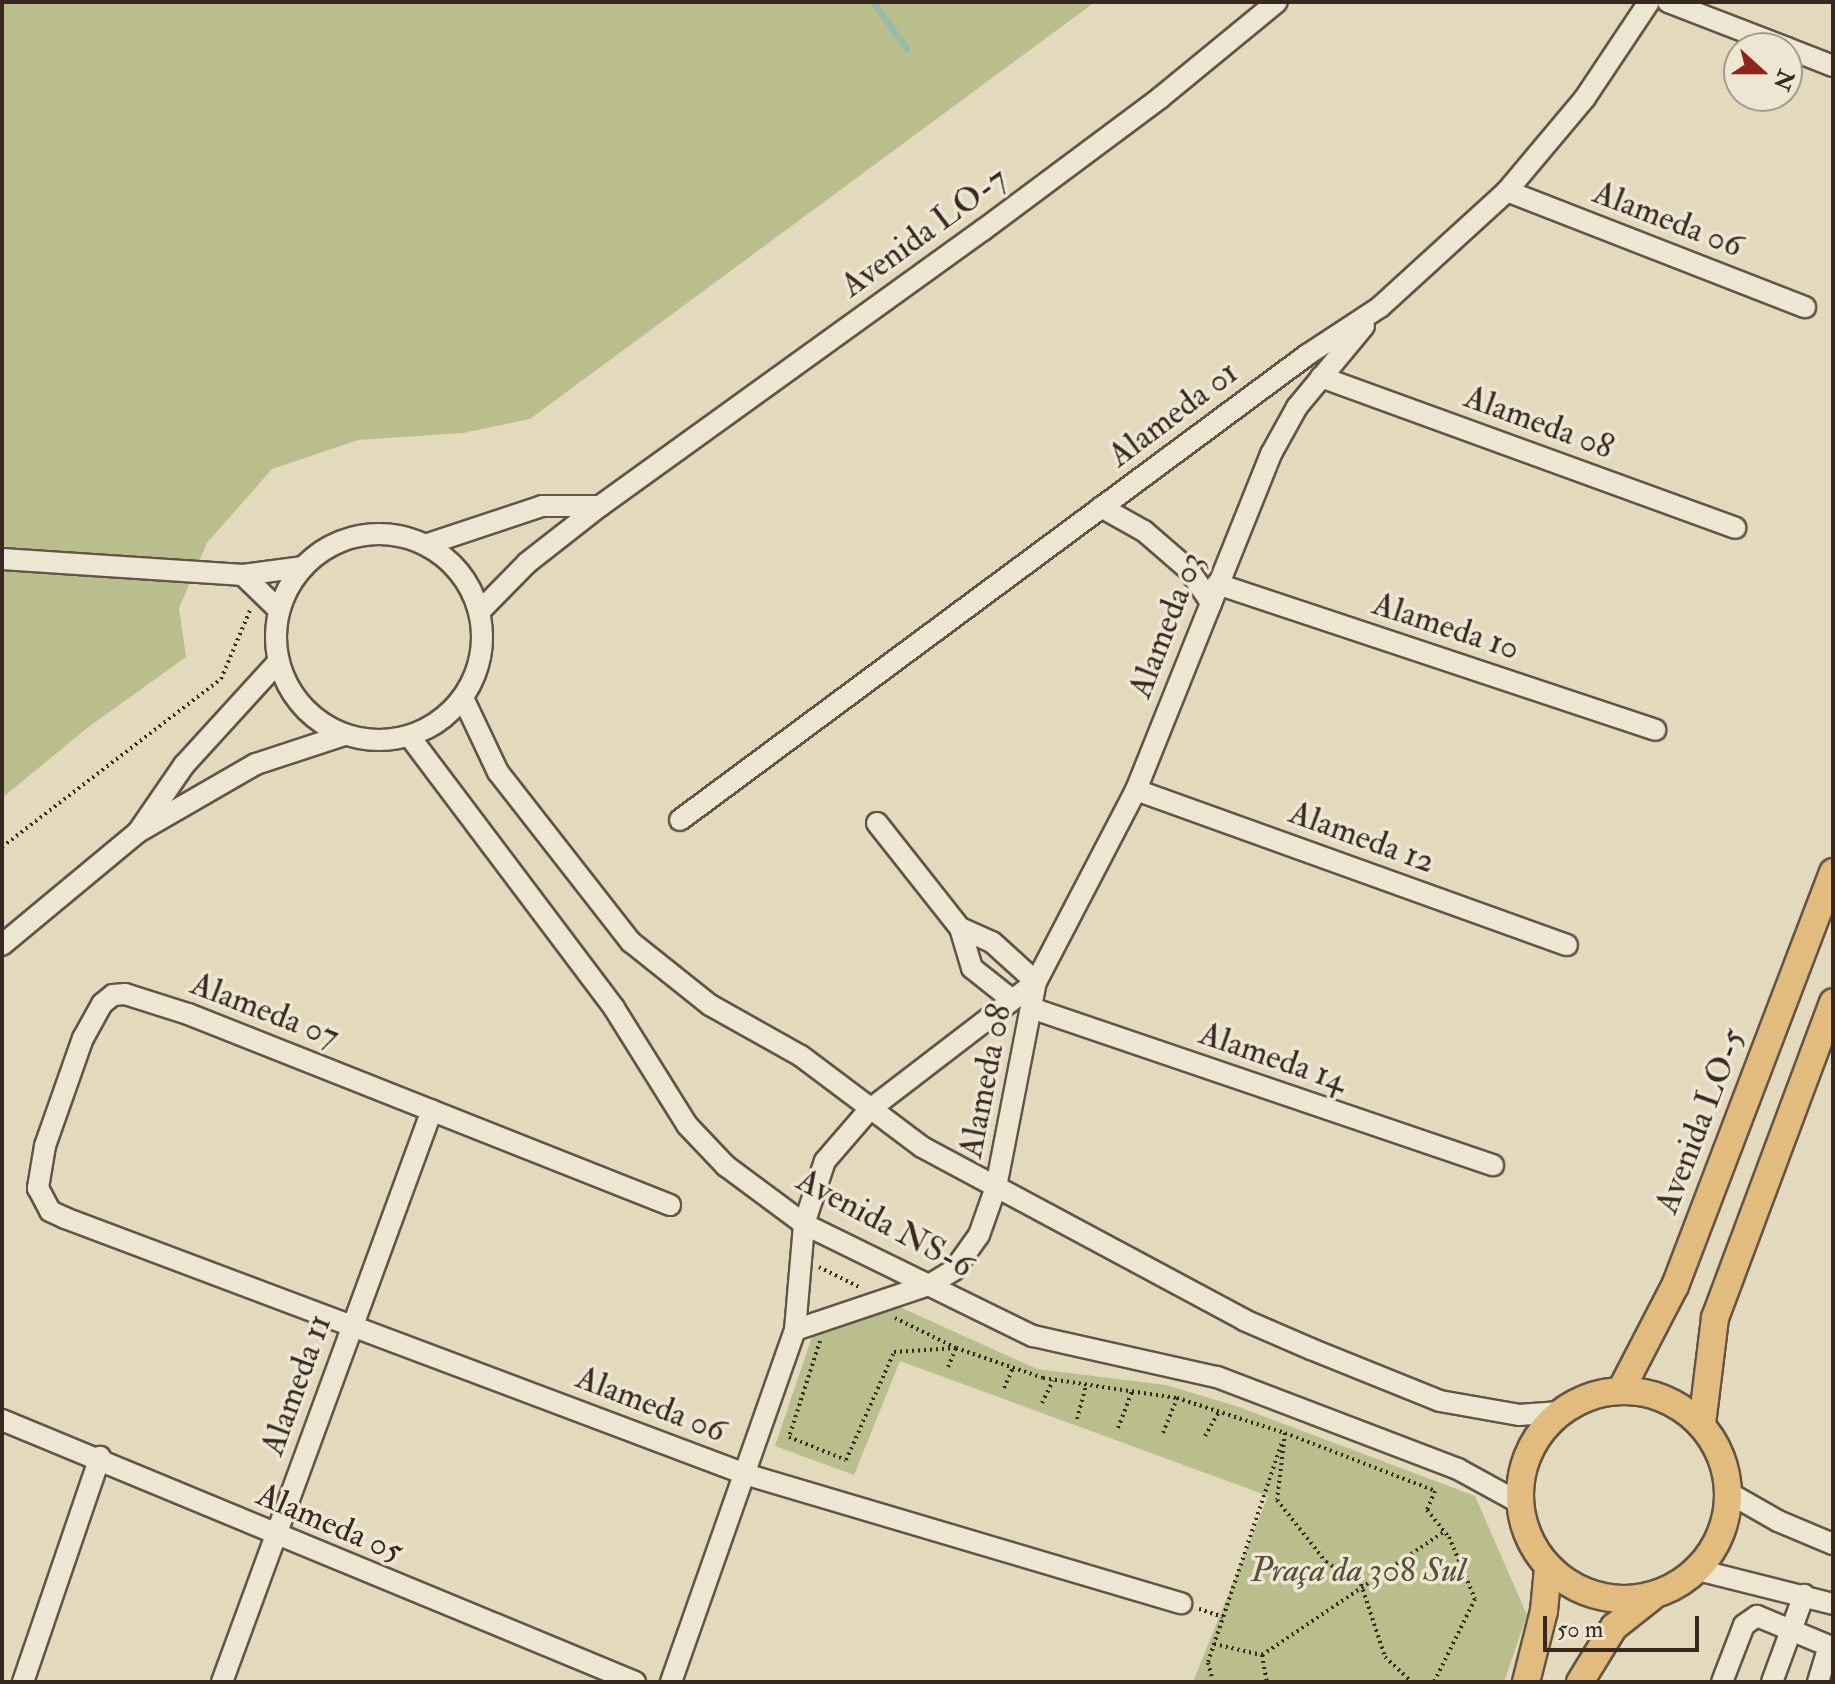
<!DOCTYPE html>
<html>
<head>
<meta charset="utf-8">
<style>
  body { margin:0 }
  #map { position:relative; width:1835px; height:1684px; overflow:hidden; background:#e3d9bc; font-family:"IM FELL Double Pica",serif }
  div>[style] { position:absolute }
  .green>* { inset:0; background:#babe8c }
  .stream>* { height:6px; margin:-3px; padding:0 3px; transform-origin:3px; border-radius:3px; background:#96bbab }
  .path>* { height:4px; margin-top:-2px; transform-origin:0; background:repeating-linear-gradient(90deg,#38281f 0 2px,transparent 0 6px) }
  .roads { filter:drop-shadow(2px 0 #635446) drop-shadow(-2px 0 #635446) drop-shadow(0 2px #635446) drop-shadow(0 -2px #635446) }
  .minor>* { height:20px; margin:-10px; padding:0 10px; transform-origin:10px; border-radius:10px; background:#ede6d3 }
  .minor>.ring { margin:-10px; padding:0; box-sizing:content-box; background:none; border:20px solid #ede6d3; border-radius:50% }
  .major>* { height:26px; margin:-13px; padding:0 13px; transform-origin:13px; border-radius:13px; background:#e2bc7e }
  .major>.ring { margin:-13px; padding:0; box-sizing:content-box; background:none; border:26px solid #e2bc7e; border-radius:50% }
  span { translate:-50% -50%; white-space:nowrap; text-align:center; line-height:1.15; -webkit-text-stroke:7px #ede6d3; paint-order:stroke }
  .street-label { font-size:34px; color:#38281f }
  .park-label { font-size:34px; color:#584e3a; font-style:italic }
  .frame { position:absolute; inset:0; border:4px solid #38281f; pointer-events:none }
  .north { position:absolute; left:1723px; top:32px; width:80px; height:80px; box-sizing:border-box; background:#ede6d3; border:2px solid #a59a8b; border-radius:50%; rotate:111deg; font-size:22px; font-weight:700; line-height:32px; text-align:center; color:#38281f }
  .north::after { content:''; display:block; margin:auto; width:28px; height:36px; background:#8f2418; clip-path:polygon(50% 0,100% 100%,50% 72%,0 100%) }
  .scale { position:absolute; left:1543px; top:1616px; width:156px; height:36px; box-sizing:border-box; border:4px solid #38281f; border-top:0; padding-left:10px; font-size:24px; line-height:28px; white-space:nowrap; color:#38281f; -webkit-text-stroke:6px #ede6d3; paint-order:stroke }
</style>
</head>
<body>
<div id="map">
  <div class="green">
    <div style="clip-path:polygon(2px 2px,1095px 2px,530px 419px,463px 433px,358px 440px,272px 469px,207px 543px,179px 608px,186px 657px,87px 728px,2px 798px)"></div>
    <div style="clip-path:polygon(893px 1304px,1037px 1369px,1166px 1385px,1239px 1407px,1475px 1496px,1527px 1615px,1504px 1682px,1193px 1682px,1268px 1496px,900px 1361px,854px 1475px,775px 1446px,815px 1328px)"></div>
  </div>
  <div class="stream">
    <div style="left:873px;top:2px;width:58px;rotate:54.1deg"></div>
  </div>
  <div class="path">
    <div style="left:2px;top:847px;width:276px;rotate:-37.5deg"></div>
    <div style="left:221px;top:679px;width:77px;rotate:-67.1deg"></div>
    <div style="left:819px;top:1267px;width:47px;rotate:26.6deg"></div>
    <div style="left:895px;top:1318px;width:68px;rotate:26.2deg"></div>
    <div style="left:956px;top:1348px;width:92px;rotate:19deg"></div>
    <div style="left:1043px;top:1378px;width:135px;rotate:8.5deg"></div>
    <div style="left:1177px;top:1398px;width:114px;rotate:18deg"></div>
    <div style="left:1285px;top:1433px;width:161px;rotate:21.1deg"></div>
    <div style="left:1435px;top:1491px;width:21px;rotate:113deg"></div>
    <div style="left:1427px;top:1510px;width:35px;rotate:51deg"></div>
    <div style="left:1449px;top:1537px;width:67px;rotate:67.2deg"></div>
    <div style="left:1475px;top:1599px;width:93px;rotate:116.3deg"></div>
    <div style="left:820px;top:1341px;width:101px;rotate:107.9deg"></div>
    <div style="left:789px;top:1437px;width:61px;rotate:22deg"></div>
    <div style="left:846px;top:1460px;width:118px;rotate:-66deg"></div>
    <div style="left:894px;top:1352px;width:62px;rotate:-3.7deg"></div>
    <div style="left:948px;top:1367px;width:21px;rotate:-67deg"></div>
    <div style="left:1004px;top:1388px;width:22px;rotate:-66deg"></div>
    <div style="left:1042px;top:1403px;width:25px;rotate:-64deg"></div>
    <div style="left:1077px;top:1419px;width:35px;rotate:-75deg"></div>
    <div style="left:1118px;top:1428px;width:40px;rotate:-69deg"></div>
    <div style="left:1163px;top:1433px;width:38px;rotate:-68deg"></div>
    <div style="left:1285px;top:1433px;width:67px;rotate:96.8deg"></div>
    <div style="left:1277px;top:1500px;width:79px;rotate:51.7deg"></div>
    <div style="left:1326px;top:1562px;width:41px;rotate:32.2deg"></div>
    <div style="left:1361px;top:1584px;width:77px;rotate:71.8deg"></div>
    <div style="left:1385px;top:1657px;width:37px;rotate:43deg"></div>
    <div style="left:1205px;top:1436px;width:28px;rotate:-60deg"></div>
    <div style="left:1199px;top:1609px;width:25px;rotate:18deg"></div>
    <div style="left:1214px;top:1644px;width:49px;rotate:12.9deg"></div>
    <div style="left:1262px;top:1655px;width:220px;rotate:-34.1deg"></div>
    <div style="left:1262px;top:1655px;width:27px;rotate:80deg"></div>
    <div style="left:1213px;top:1682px;width:21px;rotate:-104deg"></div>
    <div style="left:1208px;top:1662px;width:232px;rotate:-71.4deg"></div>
  </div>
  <div class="roads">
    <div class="minor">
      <div style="left:1668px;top:2px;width:128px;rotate:21.1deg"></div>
      <div style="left:1787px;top:48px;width:49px;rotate:21.4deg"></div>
      <div style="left:1507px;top:191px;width:320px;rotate:21.3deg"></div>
      <div style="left:1321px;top:377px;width:441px;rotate:20deg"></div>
      <div style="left:1101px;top:507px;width:49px;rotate:29.2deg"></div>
      <div style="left:1144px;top:531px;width:60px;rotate:40.9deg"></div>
      <div style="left:1189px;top:570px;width:40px;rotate:56deg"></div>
      <div class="ring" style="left:276px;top:534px;width:186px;height:186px"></div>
      <div style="left:428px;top:544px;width:120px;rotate:-18.4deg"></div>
      <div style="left:542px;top:506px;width:58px"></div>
      <div style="left:2px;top:559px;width:242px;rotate:3.8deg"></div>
      <div style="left:243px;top:575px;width:61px;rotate:-7.6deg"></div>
      <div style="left:243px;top:575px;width:50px;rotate:44.2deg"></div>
      <div style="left:1217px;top:584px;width:462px;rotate:18.4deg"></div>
      <div style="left:480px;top:611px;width:67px;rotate:-45.6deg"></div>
      <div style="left:527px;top:563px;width:93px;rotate:-38deg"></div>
      <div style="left:600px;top:506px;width:472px;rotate:-35.8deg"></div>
      <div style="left:983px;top:230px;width:221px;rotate:-36.7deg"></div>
      <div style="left:1160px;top:98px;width:151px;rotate:-39.4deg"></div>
      <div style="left:463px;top:698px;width:82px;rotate:64.7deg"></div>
      <div style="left:498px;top:772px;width:216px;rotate:52deg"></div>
      <div style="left:631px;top:942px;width:101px;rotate:38.6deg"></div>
      <div style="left:710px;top:1005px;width:104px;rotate:29.3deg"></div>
      <div style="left:801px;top:1056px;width:151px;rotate:36.9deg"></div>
      <div style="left:922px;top:1147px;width:366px;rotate:28.2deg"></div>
      <div style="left:1244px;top:1320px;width:73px;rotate:23.4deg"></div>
      <div style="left:1311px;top:1349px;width:139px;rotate:22deg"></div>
      <div style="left:1440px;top:1401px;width:80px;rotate:10deg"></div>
      <div style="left:1519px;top:1415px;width:41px;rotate:-4.2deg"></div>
      <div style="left:410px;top:737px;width:339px;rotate:53deg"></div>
      <div style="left:614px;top:1008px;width:138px;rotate:58deg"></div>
      <div style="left:687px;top:1125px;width:57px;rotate:46.4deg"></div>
      <div style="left:726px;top:1166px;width:97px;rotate:36.6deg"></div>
      <div style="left:804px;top:1224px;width:255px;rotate:26.1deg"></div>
      <div style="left:1033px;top:1336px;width:189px;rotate:12.6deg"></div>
      <div style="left:1217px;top:1377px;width:258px;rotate:20.9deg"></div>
      <div style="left:1458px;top:1469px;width:71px;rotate:28.7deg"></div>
      <div style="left:1136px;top:790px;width:458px;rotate:19.8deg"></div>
      <div style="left:680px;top:820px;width:781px;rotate:-36.56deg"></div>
      <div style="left:1307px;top:355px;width:87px;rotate:-33.3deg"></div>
      <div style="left:1380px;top:307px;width:172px;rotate:-42.4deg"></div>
      <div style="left:1507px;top:191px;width:121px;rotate:-50deg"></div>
      <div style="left:1585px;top:98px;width:115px;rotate:-56.3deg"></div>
      <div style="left:877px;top:823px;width:134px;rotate:51.7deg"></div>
      <div style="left:960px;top:928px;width:42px;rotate:73.3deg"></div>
      <div style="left:972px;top:968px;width:50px;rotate:38.5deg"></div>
      <div style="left:138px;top:832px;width:81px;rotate:-55.5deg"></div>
      <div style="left:184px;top:765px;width:139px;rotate:-47.6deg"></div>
      <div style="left:960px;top:928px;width:35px;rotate:24deg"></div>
      <div style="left:992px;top:942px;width:59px;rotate:42.3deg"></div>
      <div style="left:2px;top:945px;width:177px;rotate:-39.7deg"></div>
      <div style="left:138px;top:832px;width:136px;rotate:-30deg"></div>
      <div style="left:256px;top:764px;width:93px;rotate:-18.2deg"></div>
      <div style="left:1034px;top:1009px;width:485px;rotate:18.8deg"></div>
      <div style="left:670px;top:1205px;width:518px;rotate:-158.38deg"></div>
      <div style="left:188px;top:1014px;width:66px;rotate:-162.4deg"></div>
      <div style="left:125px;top:994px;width:12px;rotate:175deg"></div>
      <div style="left:113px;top:995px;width:14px;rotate:141deg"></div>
      <div style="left:102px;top:1004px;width:39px;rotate:119deg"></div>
      <div style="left:83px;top:1038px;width:114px;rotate:109.4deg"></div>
      <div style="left:45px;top:1146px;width:43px;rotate:99.5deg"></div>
      <div style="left:38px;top:1188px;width:26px;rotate:62deg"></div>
      <div style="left:50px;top:1211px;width:17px;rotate:25deg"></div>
      <div style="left:65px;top:1218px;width:730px;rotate:20.62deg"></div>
      <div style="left:748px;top:1475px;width:452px;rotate:16.5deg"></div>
      <div style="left:795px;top:1330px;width:141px;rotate:-18.6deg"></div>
      <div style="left:929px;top:1285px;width:29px;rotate:-31deg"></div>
      <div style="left:954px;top:1270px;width:43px;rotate:-54.5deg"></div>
      <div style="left:979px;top:1235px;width:51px;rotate:-70.5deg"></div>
      <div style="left:996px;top:1187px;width:209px;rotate:-79deg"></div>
      <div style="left:1036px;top:982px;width:216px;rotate:-62.5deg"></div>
      <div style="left:1136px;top:790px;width:362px;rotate:-68.1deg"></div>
      <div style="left:1271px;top:454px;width:54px;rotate:-61deg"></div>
      <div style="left:1297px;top:407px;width:105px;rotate:-50.4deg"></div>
      <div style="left:2px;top:1420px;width:685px;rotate:22.48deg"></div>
      <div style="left:1729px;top:1493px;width:56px;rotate:29.7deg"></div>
      <div style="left:1778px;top:1521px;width:60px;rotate:22.7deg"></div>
      <div style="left:1698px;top:1570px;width:139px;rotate:14.1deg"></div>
      <div style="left:23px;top:1682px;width:238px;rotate:-71.1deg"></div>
      <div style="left:222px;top:1682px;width:609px;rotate:-69.84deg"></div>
      <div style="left:671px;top:1682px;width:373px;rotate:-70.6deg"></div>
      <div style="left:795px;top:1330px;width:106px;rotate:-85.1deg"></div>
      <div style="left:804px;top:1224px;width:66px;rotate:-71.6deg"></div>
      <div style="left:825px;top:1161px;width:67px;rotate:-49.2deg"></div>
      <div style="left:869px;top:1110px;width:210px;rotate:-37.5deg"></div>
      <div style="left:1722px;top:1682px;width:61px;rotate:-68.9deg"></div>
      <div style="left:1744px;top:1625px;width:16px;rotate:-35deg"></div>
      <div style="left:1757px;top:1616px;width:78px;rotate:22.6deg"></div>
      <div style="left:1829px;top:1646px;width:38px;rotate:107deg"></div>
      <div style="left:1772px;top:1682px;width:93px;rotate:-69.8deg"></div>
    </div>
    <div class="major">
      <div style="left:1621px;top:1390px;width:117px;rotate:-62.6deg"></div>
      <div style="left:1675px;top:1286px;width:443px;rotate:-69.1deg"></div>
      <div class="ring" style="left:1520px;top:1391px;width:182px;height:182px"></div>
      <div style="left:1702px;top:1424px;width:107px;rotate:-83deg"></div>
      <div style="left:1715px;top:1318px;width:337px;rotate:-69.5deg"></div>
      <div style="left:1526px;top:1682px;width:73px;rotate:-75.8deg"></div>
      <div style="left:1544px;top:1611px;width:43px;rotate:-84.7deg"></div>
      <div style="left:1580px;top:1682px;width:65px;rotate:-58.3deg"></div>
      <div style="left:1614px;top:1627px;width:48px;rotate:-38.3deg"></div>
    </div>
  </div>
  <div class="street-label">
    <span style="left:1668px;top:219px;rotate:21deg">Alameda 06</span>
    <span style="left:924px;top:232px;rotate:-36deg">Avenida LO-7</span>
    <span style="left:1173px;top:414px;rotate:-37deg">Alameda 01</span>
    <span style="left:1539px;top:422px;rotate:20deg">Alameda 08</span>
    <span style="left:1166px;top:625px;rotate:-69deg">Alameda 03</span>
    <span style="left:1446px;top:626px;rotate:18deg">Alameda 10</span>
    <span style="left:1362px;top:837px;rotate:20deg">Alameda 12</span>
    <span style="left:265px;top:1010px;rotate:21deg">Alameda 07</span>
    <span style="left:1273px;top:1057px;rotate:19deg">Alameda 14</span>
    <span style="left:985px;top:1081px;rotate:-79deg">Alameda 08</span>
    <span style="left:1700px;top:1121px;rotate:-69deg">Avenida LO-5</span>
    <span style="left:885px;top:1223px;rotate:28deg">Avenida NS-6</span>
    <span style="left:296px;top:1385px;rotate:-70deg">Alameda 11</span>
    <span style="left:651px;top:1404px;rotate:21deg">Alameda 06</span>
    <span style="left:330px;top:1523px;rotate:23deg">Alameda 05</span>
  </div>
  <div class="park-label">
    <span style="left:1358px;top:1571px">Praça da 308 Sul</span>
  </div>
  <div class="frame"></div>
  <div class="north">N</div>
  <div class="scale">50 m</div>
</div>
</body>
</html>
